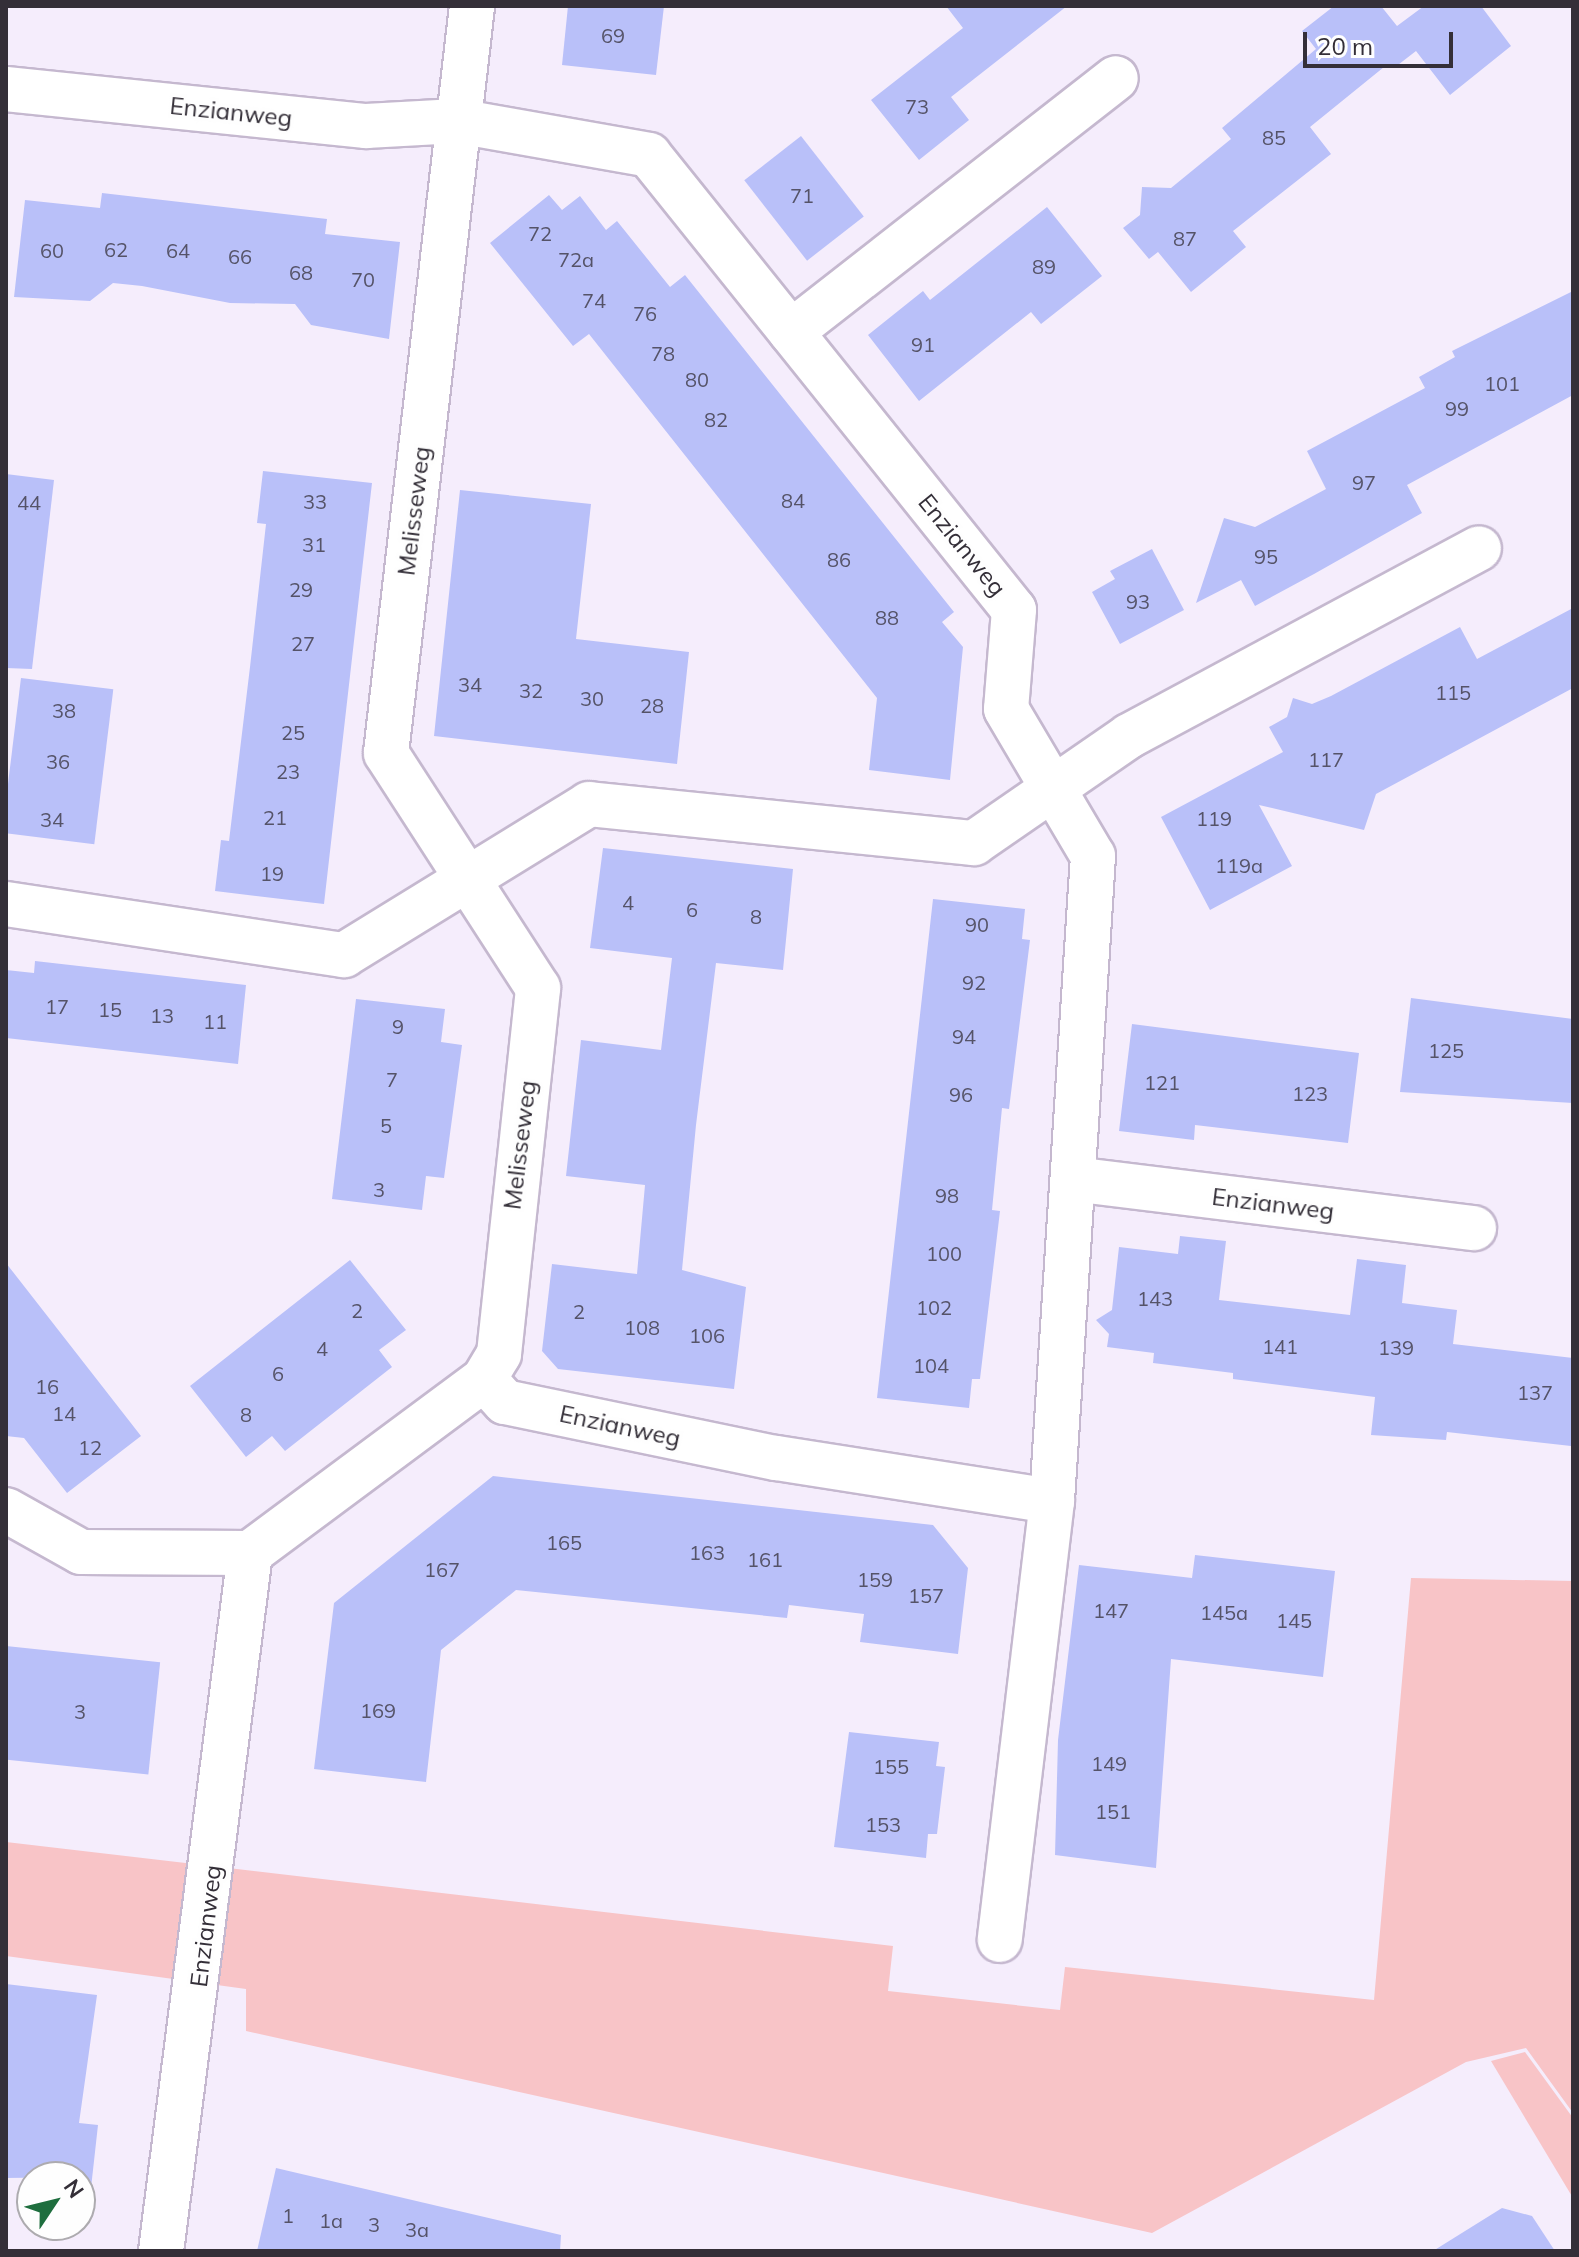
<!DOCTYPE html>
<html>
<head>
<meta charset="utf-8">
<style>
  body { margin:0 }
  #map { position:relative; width:1579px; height:2257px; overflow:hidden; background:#f5edfc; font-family:Mulish,sans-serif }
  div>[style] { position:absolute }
  .green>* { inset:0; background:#f8c4c7 }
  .building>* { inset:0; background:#b9c0f9; transform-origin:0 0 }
  .roads { filter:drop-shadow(2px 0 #c5b8cf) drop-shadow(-2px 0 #c5b8cf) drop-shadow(0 2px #c5b8cf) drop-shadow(0 -2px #c5b8cf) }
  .minor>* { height:44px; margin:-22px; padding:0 22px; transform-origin:22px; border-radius:22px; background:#fff }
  span { translate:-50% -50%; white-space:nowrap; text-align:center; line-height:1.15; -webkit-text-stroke:7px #fefefe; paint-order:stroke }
  .number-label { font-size:20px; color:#555368 }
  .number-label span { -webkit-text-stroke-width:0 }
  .street-label { font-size:24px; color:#342f38 }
  .frame { position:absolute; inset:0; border:8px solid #342f38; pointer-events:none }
  .north { position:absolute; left:16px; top:2161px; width:80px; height:80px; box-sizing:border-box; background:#fefefe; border:2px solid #adabaf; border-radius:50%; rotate:55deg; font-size:22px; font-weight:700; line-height:32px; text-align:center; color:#342f38 }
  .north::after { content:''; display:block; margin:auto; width:28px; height:36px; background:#1e6e3e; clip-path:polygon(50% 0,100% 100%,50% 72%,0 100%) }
  .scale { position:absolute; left:1303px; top:32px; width:150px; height:36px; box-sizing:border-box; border:4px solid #342f38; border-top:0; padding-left:10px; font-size:24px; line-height:28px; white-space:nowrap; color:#342f38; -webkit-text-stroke:6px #fefefe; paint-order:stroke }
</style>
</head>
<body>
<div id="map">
  <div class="green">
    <div style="clip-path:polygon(1411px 1578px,1573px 1581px,1573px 2113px,1526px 2048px,1466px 2062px,1152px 2233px,246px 2031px,246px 1989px,6px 1956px,6px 1842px,893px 1946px,888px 1991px,1060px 2010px,1065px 1967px,1374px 2000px)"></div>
    <div style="clip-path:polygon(1525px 2052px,1573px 2118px,1573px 2198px,1491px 2061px)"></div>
  </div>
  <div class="building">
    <div style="clip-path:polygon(568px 6px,664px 6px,656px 75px,562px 65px)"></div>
    <div style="clip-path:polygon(946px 6px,1067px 6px,951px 97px,969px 120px,919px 160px,871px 100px,963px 28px)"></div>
    <div style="clip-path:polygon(1334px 6px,1381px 6px,1397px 26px,1424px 6px,1481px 6px,1511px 46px,1450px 95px,1416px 51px,1394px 68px,1384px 67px,1310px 127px,1331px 154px,1233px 231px,1246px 247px,1191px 292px,1158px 252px,1149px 259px,1123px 228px,1140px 215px,1142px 187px,1171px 188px,1231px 139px,1222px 128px,1316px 49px,1302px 31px)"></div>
    <div style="left:801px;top:136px;width:102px;height:72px;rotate:52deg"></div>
    <div style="clip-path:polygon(102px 193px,327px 219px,325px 234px,400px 242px,389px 339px,311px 325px,295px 304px,230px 303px,142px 286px,113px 283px,90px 301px,14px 297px,25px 200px,100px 208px)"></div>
    <div style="clip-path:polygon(549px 195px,562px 210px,580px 196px,606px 230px,617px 221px,670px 287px,685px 275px,954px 612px,942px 622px,963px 647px,950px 780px,869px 770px,877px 698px,589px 334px,573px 346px,490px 243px)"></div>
    <div style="clip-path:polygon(1047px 207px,1102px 276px,1041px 324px,1031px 312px,919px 401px,868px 335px,923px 291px,930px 300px)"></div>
    <div style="clip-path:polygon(1573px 291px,1573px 395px,1407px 485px,1422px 513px,1314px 574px,1255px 606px,1241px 580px,1196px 603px,1224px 518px,1255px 527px,1326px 489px,1307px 451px,1425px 388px,1419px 377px,1455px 357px,1452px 351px)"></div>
    <div style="clip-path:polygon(263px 471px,372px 483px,324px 904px,215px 891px,221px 840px,229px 841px,250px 667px,266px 524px,257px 523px)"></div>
    <div style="clip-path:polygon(6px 474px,54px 480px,32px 669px,6px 668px)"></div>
    <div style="clip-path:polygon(460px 490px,591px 504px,576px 639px,689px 652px,677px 764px,434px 736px)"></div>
    <div style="clip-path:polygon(1152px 549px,1184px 610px,1120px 644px,1092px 592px,1115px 579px,1110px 571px)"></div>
    <div style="clip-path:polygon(1573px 608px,1573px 688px,1376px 794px,1364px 830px,1259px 805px,1292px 866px,1210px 910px,1161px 817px,1283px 752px,1269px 727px,1287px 717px,1293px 698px,1312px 704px,1331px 696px,1460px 627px,1477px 659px)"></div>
    <div style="left:21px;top:678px;width:93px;height:156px;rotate:7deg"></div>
    <div style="clip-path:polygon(603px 848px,793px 869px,783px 970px,716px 963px,696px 1125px,682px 1270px,746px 1287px,734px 1389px,558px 1369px,542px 1351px,552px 1264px,637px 1274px,645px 1185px,566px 1176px,581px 1040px,661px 1050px,672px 958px,590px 948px)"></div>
    <div style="clip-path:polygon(933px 899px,1025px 909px,1022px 939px,1030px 940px,1009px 1109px,1002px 1108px,992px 1210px,1000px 1211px,980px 1379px,972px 1379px,969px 1408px,877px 1398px)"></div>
    <div style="clip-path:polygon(35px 961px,246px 985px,238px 1064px,6px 1038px,6px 970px,34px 973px)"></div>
    <div style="clip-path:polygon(1411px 998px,1573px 1019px,1573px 1103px,1400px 1092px)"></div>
    <div style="clip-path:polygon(356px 999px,445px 1009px,441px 1042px,462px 1045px,444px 1178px,426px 1176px,422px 1210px,332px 1199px)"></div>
    <div style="clip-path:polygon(1132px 1024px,1359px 1053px,1348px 1143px,1195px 1125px,1194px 1140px,1119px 1131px)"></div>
    <div style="clip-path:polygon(1180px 1236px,1226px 1241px,1219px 1300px,1350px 1315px,1357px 1259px,1406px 1265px,1402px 1303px,1457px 1310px,1453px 1344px,1573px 1358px,1571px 1446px,1447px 1432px,1446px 1440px,1371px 1435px,1375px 1397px,1233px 1379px,1233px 1373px,1153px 1363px,1154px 1353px,1107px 1347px,1109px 1334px,1096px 1320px,1112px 1310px,1119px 1247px,1178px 1254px)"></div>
    <div style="clip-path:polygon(350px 1260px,406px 1330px,379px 1350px,392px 1367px,285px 1451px,272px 1436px,246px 1457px,190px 1386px)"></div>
    <div style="clip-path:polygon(6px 1263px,141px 1436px,67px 1493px,24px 1438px,6px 1436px)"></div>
    <div style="clip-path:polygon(493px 1476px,933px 1525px,968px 1568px,958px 1654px,860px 1642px,864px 1614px,789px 1605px,787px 1618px,516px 1590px,441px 1650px,426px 1782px,314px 1769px,334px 1603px)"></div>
    <div style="clip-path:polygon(1195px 1555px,1335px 1571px,1323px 1677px,1171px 1659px,1156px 1868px,1055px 1855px,1058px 1740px,1079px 1565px,1192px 1578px)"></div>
    <div style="left:6px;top:1646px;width:155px;height:113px;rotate:6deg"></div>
    <div style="clip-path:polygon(849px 1732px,939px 1742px,936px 1766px,945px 1767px,937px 1834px,928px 1834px,926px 1858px,834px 1847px)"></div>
    <div style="clip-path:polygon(6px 1984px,97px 1995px,79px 2123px,98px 2125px,91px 2188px,80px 2187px,80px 2177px,6px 2178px)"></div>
    <div style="clip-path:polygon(276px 2168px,561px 2235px,560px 2251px,257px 2251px)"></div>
    <div style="clip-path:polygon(1502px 2208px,1532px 2216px,1555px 2251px,1433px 2251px)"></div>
  </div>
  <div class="roads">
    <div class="minor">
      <div style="left:6px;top:89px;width:362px;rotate:5.9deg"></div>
      <div style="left:366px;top:126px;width:91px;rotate:-3.1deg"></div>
      <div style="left:457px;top:121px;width:195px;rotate:10deg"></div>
      <div style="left:649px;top:155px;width:583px;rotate:51.26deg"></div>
      <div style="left:1014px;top:610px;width:99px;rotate:94.6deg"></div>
      <div style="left:1006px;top:709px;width:171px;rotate:59.4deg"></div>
      <div style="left:1093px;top:856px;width:646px;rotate:93.64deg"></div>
      <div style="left:1052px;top:1501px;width:442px;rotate:96.8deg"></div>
      <div style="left:791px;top:332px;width:412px;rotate:-38deg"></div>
      <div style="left:6px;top:904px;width:342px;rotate:8.6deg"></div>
      <div style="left:344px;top:955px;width:288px;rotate:-31.6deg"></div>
      <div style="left:589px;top:804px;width:387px;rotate:5.8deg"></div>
      <div style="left:974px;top:843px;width:188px;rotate:-34.6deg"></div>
      <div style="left:1129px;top:736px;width:397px;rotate:-28.2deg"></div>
      <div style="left:1073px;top:1179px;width:404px;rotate:7deg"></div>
      <div style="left:484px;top:1379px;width:31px;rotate:48deg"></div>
      <div style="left:505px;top:1402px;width:277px;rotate:11.7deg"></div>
      <div style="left:776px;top:1458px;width:279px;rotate:8.9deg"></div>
      <div style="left:6px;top:1510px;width:86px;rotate:29.2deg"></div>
      <div style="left:81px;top:1552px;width:169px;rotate:0.3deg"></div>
      <div style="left:250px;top:1553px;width:292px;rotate:-36.6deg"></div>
      <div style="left:484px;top:1379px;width:29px;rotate:-59deg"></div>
      <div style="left:499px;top:1354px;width:368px;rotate:-83.9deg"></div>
      <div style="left:538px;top:988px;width:280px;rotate:-122.9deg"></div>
      <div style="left:386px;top:753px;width:752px;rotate:-83.43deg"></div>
      <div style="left:161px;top:2251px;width:704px;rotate:-82.73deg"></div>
    </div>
  </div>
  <div class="number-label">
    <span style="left:613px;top:35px">69</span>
    <span style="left:917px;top:106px">73</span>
    <span style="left:1274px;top:137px">85</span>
    <span style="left:802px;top:195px">71</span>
    <span style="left:540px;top:233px">72</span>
    <span style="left:1185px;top:238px">87</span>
    <span style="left:116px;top:249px">62</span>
    <span style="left:52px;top:250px">60</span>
    <span style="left:178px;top:250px">64</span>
    <span style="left:240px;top:256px">66</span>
    <span style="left:576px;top:259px">72a</span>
    <span style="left:1044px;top:266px">89</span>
    <span style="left:301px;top:272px">68</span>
    <span style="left:363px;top:279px">70</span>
    <span style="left:594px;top:300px">74</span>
    <span style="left:645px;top:313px">76</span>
    <span style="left:923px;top:344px">91</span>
    <span style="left:663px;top:353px">78</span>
    <span style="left:697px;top:379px">80</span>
    <span style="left:1502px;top:383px">101</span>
    <span style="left:1457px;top:408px">99</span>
    <span style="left:716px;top:419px">82</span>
    <span style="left:1364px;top:482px">97</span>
    <span style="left:793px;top:500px">84</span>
    <span style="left:315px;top:501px">33</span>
    <span style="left:29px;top:502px">44</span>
    <span style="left:314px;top:544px">31</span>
    <span style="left:1266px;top:556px">95</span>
    <span style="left:839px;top:559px">86</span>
    <span style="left:301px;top:589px">29</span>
    <span style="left:1138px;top:601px">93</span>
    <span style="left:887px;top:617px">88</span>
    <span style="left:303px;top:643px">27</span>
    <span style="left:470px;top:684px">34</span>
    <span style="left:531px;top:690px">32</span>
    <span style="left:1453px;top:692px">115</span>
    <span style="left:592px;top:698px">30</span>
    <span style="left:652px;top:705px">28</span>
    <span style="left:64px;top:710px">38</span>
    <span style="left:293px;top:732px">25</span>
    <span style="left:1326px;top:759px">117</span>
    <span style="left:58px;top:761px">36</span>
    <span style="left:288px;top:771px">23</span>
    <span style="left:275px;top:817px">21</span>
    <span style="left:1214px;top:818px">119</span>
    <span style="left:52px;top:819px">34</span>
    <span style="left:1239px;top:865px">119a</span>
    <span style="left:272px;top:873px">19</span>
    <span style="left:628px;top:902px">4</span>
    <span style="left:692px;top:909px">6</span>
    <span style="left:756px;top:916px">8</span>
    <span style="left:977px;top:924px">90</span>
    <span style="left:974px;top:982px">92</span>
    <span style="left:57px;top:1006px">17</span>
    <span style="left:110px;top:1009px">15</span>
    <span style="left:162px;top:1015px">13</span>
    <span style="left:215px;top:1021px">11</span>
    <span style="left:398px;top:1026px">9</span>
    <span style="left:964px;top:1036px">94</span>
    <span style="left:1446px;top:1050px">125</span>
    <span style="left:392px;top:1079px">7</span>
    <span style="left:1162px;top:1082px">121</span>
    <span style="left:1310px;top:1093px">123</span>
    <span style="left:961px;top:1094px">96</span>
    <span style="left:386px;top:1125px">5</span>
    <span style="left:379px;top:1189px">3</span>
    <span style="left:947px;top:1195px">98</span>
    <span style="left:944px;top:1253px">100</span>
    <span style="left:1155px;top:1298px">143</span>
    <span style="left:934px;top:1307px">102</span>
    <span style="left:357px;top:1310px">2</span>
    <span style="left:579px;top:1311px">2</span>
    <span style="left:642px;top:1327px">108</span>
    <span style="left:707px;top:1335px">106</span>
    <span style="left:1280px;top:1346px">141</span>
    <span style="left:1396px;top:1347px">139</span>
    <span style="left:322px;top:1348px">4</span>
    <span style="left:931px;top:1365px">104</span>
    <span style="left:278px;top:1373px">6</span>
    <span style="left:47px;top:1386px">16</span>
    <span style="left:1535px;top:1392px">137</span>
    <span style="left:64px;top:1413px">14</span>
    <span style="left:246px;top:1414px">8</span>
    <span style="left:90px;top:1447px">12</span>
    <span style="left:564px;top:1542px">165</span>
    <span style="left:707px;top:1552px">163</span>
    <span style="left:765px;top:1559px">161</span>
    <span style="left:442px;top:1569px">167</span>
    <span style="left:875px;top:1579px">159</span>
    <span style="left:926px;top:1595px">157</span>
    <span style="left:1111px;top:1610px">147</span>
    <span style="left:1224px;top:1612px">145a</span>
    <span style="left:1294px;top:1620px">145</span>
    <span style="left:378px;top:1710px">169</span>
    <span style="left:80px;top:1711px">3</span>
    <span style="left:1109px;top:1763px">149</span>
    <span style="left:891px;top:1766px">155</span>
    <span style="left:1113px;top:1811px">151</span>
    <span style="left:883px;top:1824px">153</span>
    <span style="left:288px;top:2215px">1</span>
    <span style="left:331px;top:2220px">1a</span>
    <span style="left:374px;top:2224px">3</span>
    <span style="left:417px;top:2229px">3a</span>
  </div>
  <div class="street-label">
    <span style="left:231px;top:112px;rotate:6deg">Enzianweg</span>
    <span style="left:414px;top:511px;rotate:-83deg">Melisseweg</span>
    <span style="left:962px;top:545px;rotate:51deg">Enzianweg</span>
    <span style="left:520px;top:1145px;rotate:-83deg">Melisseweg</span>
    <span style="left:1273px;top:1204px;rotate:7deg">Enzianweg</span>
    <span style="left:620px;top:1426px;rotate:12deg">Enzianweg</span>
    <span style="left:206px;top:1926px;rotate:-83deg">Enzianweg</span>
  </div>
  <div class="frame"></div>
  <div class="north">N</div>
  <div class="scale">20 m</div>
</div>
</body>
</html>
